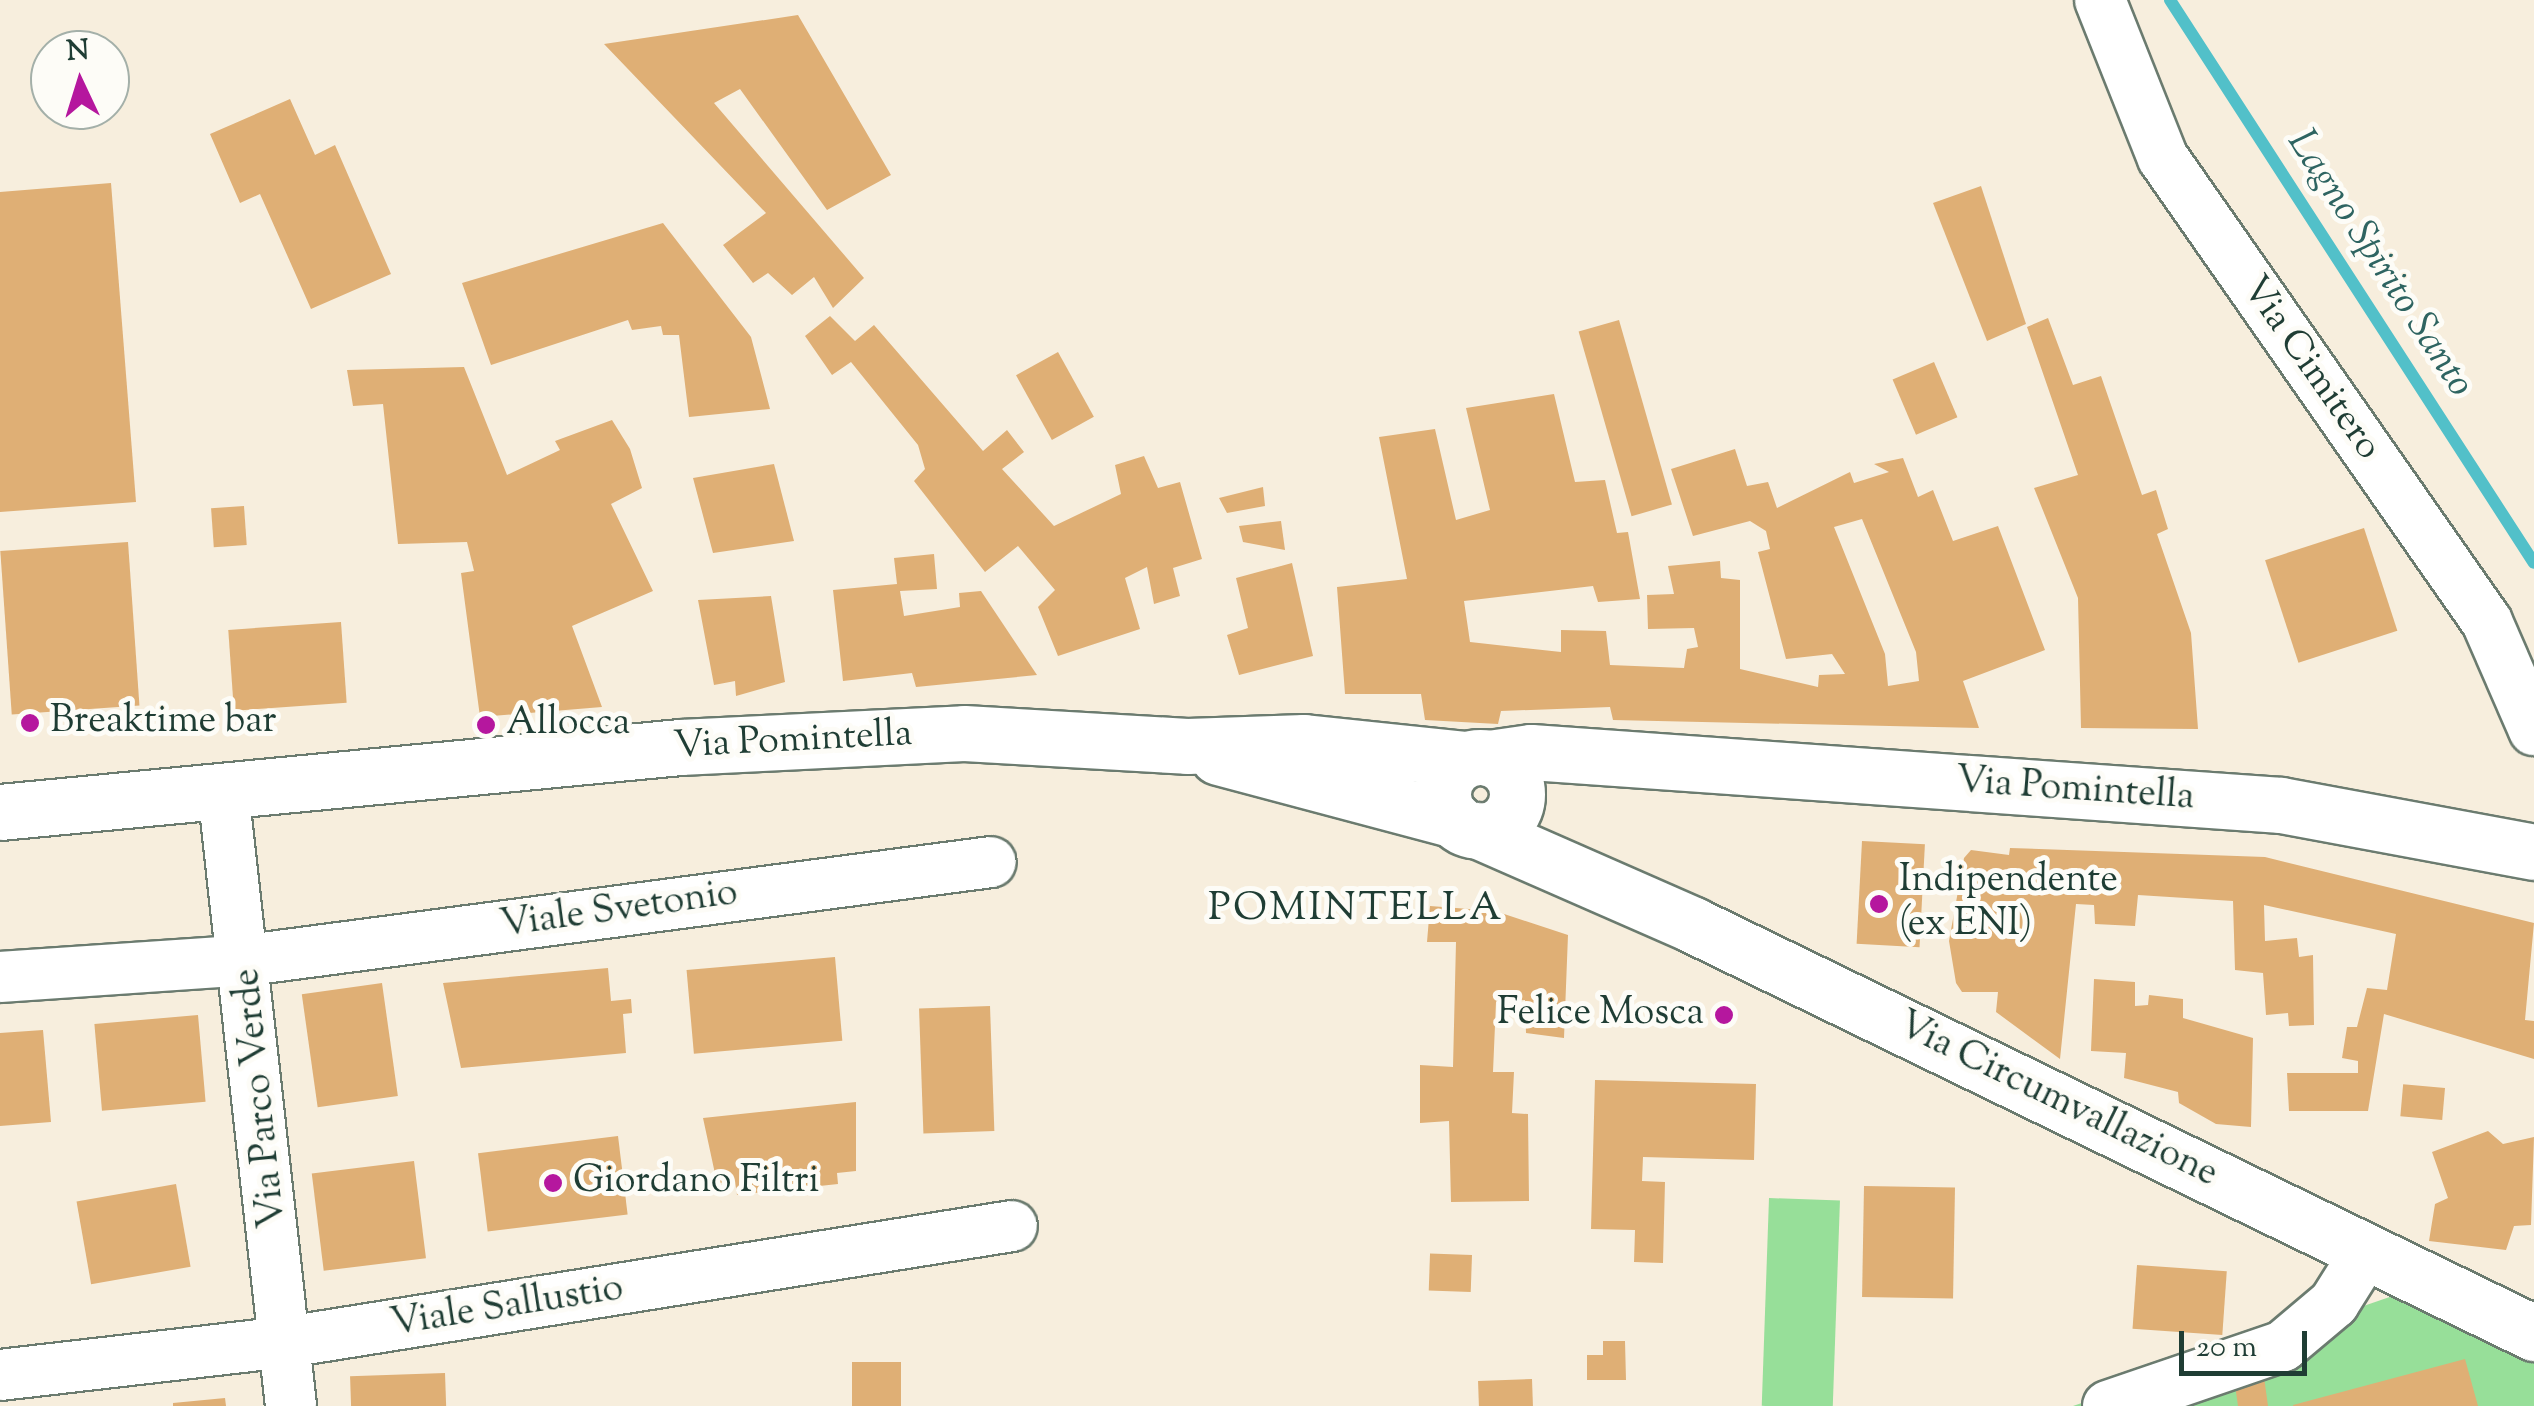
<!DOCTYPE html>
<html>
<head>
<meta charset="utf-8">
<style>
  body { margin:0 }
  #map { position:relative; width:2534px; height:1406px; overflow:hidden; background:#f7eedd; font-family:"Sorts Mill Goudy",serif }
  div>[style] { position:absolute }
  .green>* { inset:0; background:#97df99; transform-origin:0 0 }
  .stream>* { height:12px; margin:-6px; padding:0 6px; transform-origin:6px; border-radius:6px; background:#52c0c9 }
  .building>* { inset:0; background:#dfaf75; transform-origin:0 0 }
  .roads { filter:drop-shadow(2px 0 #6b7b6f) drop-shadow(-2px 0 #6b7b6f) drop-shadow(0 2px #6b7b6f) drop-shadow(0 -2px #6b7b6f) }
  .minor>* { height:50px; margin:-25px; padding:0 25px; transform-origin:25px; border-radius:25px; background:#fff }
  .tertiary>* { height:55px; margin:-27.5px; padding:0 27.5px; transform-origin:27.5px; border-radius:27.5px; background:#fff }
  .secondary>* { height:55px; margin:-27.5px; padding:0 27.5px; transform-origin:27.5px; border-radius:27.5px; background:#fff }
  .secondary>.ring { margin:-27.5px; padding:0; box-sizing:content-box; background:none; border:55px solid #fff; border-radius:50% }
  .dots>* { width:28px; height:28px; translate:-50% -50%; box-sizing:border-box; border:5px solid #fdfcf7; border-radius:50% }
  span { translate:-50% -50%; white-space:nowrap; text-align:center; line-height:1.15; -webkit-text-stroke:10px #fdfcf7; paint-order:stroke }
  .street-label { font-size:38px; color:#1f3d34 }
  .poi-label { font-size:38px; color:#1f3d34 }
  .left { translate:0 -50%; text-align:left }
  .right { translate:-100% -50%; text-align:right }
  .water-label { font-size:40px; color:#2e6461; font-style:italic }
  .neighbourhood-label { font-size:40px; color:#1f3d34; letter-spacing:2.5px }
  .north { position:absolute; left:30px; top:30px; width:100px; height:100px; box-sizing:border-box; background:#fdfcf7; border:2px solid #a4b0a9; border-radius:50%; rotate:356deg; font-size:28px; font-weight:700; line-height:40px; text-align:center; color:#1f3d34 }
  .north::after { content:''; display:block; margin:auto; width:35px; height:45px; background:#b5179e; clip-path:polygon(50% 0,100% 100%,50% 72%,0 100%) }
  .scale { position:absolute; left:2179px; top:1331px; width:128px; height:45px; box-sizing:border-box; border:5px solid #1f3d34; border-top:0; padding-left:12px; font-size:30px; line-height:35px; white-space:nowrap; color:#1f3d34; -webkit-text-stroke:8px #fdfcf7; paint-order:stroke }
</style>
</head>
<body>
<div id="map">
  <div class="green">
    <div style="left:1769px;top:1198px;width:71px;height:208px;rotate:2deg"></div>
    <div style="clip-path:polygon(2465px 1271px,2534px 1307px,2534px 1406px,2073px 1406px)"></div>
  </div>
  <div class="stream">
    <div style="left:2170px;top:0;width:670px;rotate:57.12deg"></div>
  </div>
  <div class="building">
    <div style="clip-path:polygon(798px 15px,891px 175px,827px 210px,740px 89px,714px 103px,864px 278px,833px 308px,814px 277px,792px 295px,768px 273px,753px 283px,723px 245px,766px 213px,604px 44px)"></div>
    <div style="clip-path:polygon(290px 99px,315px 155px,335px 145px,391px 274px,311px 309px,260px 194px,240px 203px,210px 134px)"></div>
    <div style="clip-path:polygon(111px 183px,136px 502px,0 512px,0 192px)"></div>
    <div style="clip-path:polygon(1981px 186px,2026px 324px,1987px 341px,1933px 203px)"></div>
    <div style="clip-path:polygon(663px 223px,751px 337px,770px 409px,689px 417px,679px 335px,663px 335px,661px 326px,632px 330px,628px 320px,491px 365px,462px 283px)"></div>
    <div style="clip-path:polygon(830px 316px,855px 341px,874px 325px,983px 451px,1007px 430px,1024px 452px,1002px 469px,1054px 526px,1121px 494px,1115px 465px,1144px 456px,1158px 488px,1180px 482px,1202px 559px,1173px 568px,1180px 596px,1154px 604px,1147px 567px,1125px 578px,1140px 629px,1058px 656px,1038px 607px,1055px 590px,1018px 546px,985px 572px,914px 481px,925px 469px,918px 445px,851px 362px,832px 375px,805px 336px)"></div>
    <div style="clip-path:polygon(2048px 318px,2073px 385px,2101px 376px,2142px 495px,2156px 490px,2168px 529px,2157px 534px,2191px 633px,2198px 729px,2081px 728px,2078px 598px,2034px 488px,2078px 475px,2027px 327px)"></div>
    <div style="left:1619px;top:320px;width:192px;height:42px;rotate:74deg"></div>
    <div style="left:1058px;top:352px;width:74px;height:48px;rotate:61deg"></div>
    <div style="left:1934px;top:362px;width:60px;height:45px;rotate:67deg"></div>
    <div style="clip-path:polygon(464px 367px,507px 475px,560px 450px,555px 441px,612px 420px,630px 449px,642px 488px,611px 504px,653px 591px,572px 626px,602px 707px,480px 717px,461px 573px,474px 571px,467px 542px,398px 544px,383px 404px,353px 406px,347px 370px)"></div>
    <div style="clip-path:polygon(evenodd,1554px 394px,1575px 482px,1605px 480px,1617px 533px,1628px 532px,1640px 599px,1598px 602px,1593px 586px,1464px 601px,1470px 642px,1561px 652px,1561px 630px,1606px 631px,1610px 665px,1684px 668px,1687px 649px,1698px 647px,1694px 628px,1648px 629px,1647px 595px,1674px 594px,1668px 566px,1720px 561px,1721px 578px,1740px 580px,1740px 669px,1818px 687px,1819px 675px,1845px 674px,1832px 654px,1786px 659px,1758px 552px,1770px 549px,1766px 531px,1750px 521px,1693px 536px,1671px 469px,1735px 449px,1747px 486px,1768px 482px,1777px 508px,1850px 472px,1854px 483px,1889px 472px,1874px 464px,1903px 458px,1918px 497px,1933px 490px,1953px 541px,1998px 526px,2045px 650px,1963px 681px,1979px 728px,1613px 720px,1610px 707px,1501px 711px,1498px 724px,1425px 720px,1421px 694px,1345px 694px,1337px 587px,1407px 579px,1379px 437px,1435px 429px,1456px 520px,1490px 510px,1466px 408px,1554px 394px,1862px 519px,1916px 652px,1919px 681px,1888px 686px,1885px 654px,1834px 527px,1862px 519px)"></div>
    <div style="clip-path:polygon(774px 464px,794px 541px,713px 553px,693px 478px)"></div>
    <div style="clip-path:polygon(1263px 487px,1265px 506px,1227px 513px,1219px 498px)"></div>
    <div style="left:244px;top:506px;width:39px;height:33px;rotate:86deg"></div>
    <div style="clip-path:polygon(1281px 521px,1285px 550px,1243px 542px,1239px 526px)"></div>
    <div style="left:2364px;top:528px;width:108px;height:104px;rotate:72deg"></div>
    <div style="left:128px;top:542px;width:164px;height:128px;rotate:86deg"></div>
    <div style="clip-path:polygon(934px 554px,937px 589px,900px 591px,904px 616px,960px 607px,959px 593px,981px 591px,1037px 675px,916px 687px,912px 673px,843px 681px,833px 590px,897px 584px,894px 558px)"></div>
    <div style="clip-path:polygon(1292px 563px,1313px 656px,1239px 675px,1227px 635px,1248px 628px,1236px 578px)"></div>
    <div style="clip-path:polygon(771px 596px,785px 682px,736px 696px,735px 681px,714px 685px,698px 600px)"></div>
    <div style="left:341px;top:622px;width:81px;height:113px;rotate:86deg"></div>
    <div style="left:1862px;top:841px;width:63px;height:103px;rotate:3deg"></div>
    <div style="clip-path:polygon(2010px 848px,2265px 857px,2534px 923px,2525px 1020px,2534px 1021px,2534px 1059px,2384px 1014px,2368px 1111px,2289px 1111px,2287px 1073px,2358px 1073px,2358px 1061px,2342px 1058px,2347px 1027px,2357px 1027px,2367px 988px,2387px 990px,2396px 934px,2264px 905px,2265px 941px,2297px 938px,2299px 957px,2313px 955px,2314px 1025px,2289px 1026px,2288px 1013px,2266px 1015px,2263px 973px,2235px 970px,2233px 901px,2138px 895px,2135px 926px,2095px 924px,2094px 905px,2076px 904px,2060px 1059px,1996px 1012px,1998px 992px,1962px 992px,1956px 983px,1949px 941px,1964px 858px,1971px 850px,2009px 855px)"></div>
    <div style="clip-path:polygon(1430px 906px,1495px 911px,1568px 935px,1564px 1038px,1526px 1033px,1525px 1000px,1496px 1002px,1493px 1072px,1514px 1072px,1512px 1113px,1528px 1114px,1529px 1201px,1451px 1202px,1449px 1121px,1420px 1123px,1420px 1065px,1453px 1067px,1456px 942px,1427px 942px)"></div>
    <div style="left:835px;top:957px;width:84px;height:149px;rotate:85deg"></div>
    <div style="clip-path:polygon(608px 968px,611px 1001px,631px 999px,632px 1013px,623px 1014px,626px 1053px,461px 1068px,443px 983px)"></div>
    <div style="clip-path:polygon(2094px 979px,2135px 982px,2135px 1006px,2148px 1005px,2149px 995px,2183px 999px,2183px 1018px,2253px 1038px,2251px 1127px,2216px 1124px,2179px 1103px,2178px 1092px,2124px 1078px,2126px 1053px,2091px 1051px)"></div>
    <div style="left:382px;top:983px;width:114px;height:81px;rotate:82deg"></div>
    <div style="left:990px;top:1006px;width:125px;height:71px;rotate:88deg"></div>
    <div style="left:198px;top:1015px;width:87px;height:104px;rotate:85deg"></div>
    <div style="clip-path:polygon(43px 1030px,51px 1122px,0 1126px,0 1033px)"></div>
    <div style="clip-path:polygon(1595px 1080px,1756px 1084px,1754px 1160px,1643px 1157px,1642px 1181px,1665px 1182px,1663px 1263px,1634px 1262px,1635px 1230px,1591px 1229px)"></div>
    <div style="left:2445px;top:1088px;width:32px;height:42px;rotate:95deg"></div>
    <div style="clip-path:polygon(856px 1102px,856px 1171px,837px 1173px,838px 1184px,737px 1195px,735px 1181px,717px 1183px,703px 1118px)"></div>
    <div style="clip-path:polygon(2488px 1131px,2503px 1144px,2534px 1137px,2531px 1225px,2514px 1226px,2506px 1250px,2429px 1241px,2435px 1204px,2448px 1198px,2432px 1152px)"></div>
    <div style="left:618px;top:1136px;width:79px;height:141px;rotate:83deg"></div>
    <div style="left:414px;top:1161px;width:98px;height:103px;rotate:83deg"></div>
    <div style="left:176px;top:1184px;width:84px;height:101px;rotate:80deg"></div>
    <div style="left:1864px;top:1186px;width:91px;height:111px;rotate:1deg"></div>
    <div style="left:1472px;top:1255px;width:37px;height:42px;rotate:92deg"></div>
    <div style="left:2137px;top:1265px;width:90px;height:64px;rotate:4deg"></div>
    <div style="clip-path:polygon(1603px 1341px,1625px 1341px,1626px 1380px,1587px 1380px,1587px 1355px,1603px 1355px)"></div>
    <div style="clip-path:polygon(2465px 1359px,2478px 1406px,2293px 1406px,2293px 1405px)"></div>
    <div style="left:852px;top:1362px;width:49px;height:44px"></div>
    <div style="left:445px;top:1373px;width:33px;height:95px;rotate:88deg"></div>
    <div style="clip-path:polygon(2264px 1377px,2268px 1406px,2238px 1406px,2235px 1385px)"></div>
    <div style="left:1532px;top:1379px;width:27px;height:54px;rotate:88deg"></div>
    <div style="clip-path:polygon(225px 1398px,226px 1406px,173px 1406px,173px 1403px)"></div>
  </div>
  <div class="roads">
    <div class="minor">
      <div style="left:2100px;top:0;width:170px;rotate:68.3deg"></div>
      <div style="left:2163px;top:158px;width:566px;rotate:55.07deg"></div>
      <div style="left:2487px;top:622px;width:118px;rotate:66.5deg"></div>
      <div style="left:223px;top:790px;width:620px;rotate:83.7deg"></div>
      <div style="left:0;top:977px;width:249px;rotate:-3.9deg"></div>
      <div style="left:248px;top:960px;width:749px;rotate:-7.51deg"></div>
      <div style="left:0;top:1375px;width:289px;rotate:-6.6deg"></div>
      <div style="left:287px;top:1342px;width:734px;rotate:-9.09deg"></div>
      <div style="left:2108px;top:1406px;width:185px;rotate:-18.9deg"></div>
      <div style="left:2283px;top:1346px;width:67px;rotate:-40.1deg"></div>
      <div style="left:2334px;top:1303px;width:60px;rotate:-57.9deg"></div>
    </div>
    <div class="tertiary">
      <div style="left:1489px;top:758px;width:42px;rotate:-8.1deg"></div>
      <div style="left:1531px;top:752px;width:752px;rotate:4.04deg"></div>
      <div style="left:2281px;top:805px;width:257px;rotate:10.5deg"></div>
    </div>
    <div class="secondary">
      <div style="left:1218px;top:757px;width:245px;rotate:14.9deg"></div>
      <div class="ring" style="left:1443px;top:757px;width:19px;height:19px"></div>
      <div style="left:0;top:812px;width:683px;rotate:-5.46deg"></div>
      <div style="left:680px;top:747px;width:284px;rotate:-2.8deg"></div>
      <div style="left:964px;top:733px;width:223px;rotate:3.3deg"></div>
      <div style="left:1187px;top:746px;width:117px;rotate:-2deg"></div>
      <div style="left:1304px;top:742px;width:163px;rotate:6deg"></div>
      <div style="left:1477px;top:830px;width:236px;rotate:23.7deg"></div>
      <div style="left:1693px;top:925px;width:935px;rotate:25.88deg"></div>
    </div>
  </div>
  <div class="dots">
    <div style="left:30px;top:723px;background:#b5179e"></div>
    <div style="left:486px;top:725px;background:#b5179e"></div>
    <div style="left:1879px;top:904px;background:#b5179e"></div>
    <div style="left:1724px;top:1015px;background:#b5179e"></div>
    <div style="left:553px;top:1183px;background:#b5179e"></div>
  </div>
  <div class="street-label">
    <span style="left:2310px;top:369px;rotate:55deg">Via Cimitero</span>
    <span style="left:793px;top:742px;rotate:-3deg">Via Pomintella</span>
    <span style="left:2075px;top:791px;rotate:4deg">Via Pomintella</span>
    <span style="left:619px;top:911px;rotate:-8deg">Viale Svetonio</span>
    <span style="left:262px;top:1098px;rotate:-96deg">Via Parco Verde</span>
    <span style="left:2057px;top:1101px;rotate:26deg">Via Circumvallazione</span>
    <span style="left:507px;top:1308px;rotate:-9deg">Viale Sallustio</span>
  </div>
  <div class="poi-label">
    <span class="left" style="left:50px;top:723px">Breaktime bar</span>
    <span class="left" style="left:506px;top:725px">Allocca</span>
    <span class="left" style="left:1899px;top:904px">Indipendente<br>(ex ENI)</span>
    <span class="right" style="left:1704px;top:1015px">Felice Mosca</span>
    <span class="left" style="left:573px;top:1183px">Giordano Filtri</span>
  </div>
  <div class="water-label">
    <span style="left:2379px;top:264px;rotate:57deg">Lagno Spirito Santo</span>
  </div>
  <div class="neighbourhood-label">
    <span style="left:1356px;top:910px">POMINTELLA</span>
  </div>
  <div class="north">N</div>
  <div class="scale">20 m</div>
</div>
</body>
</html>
